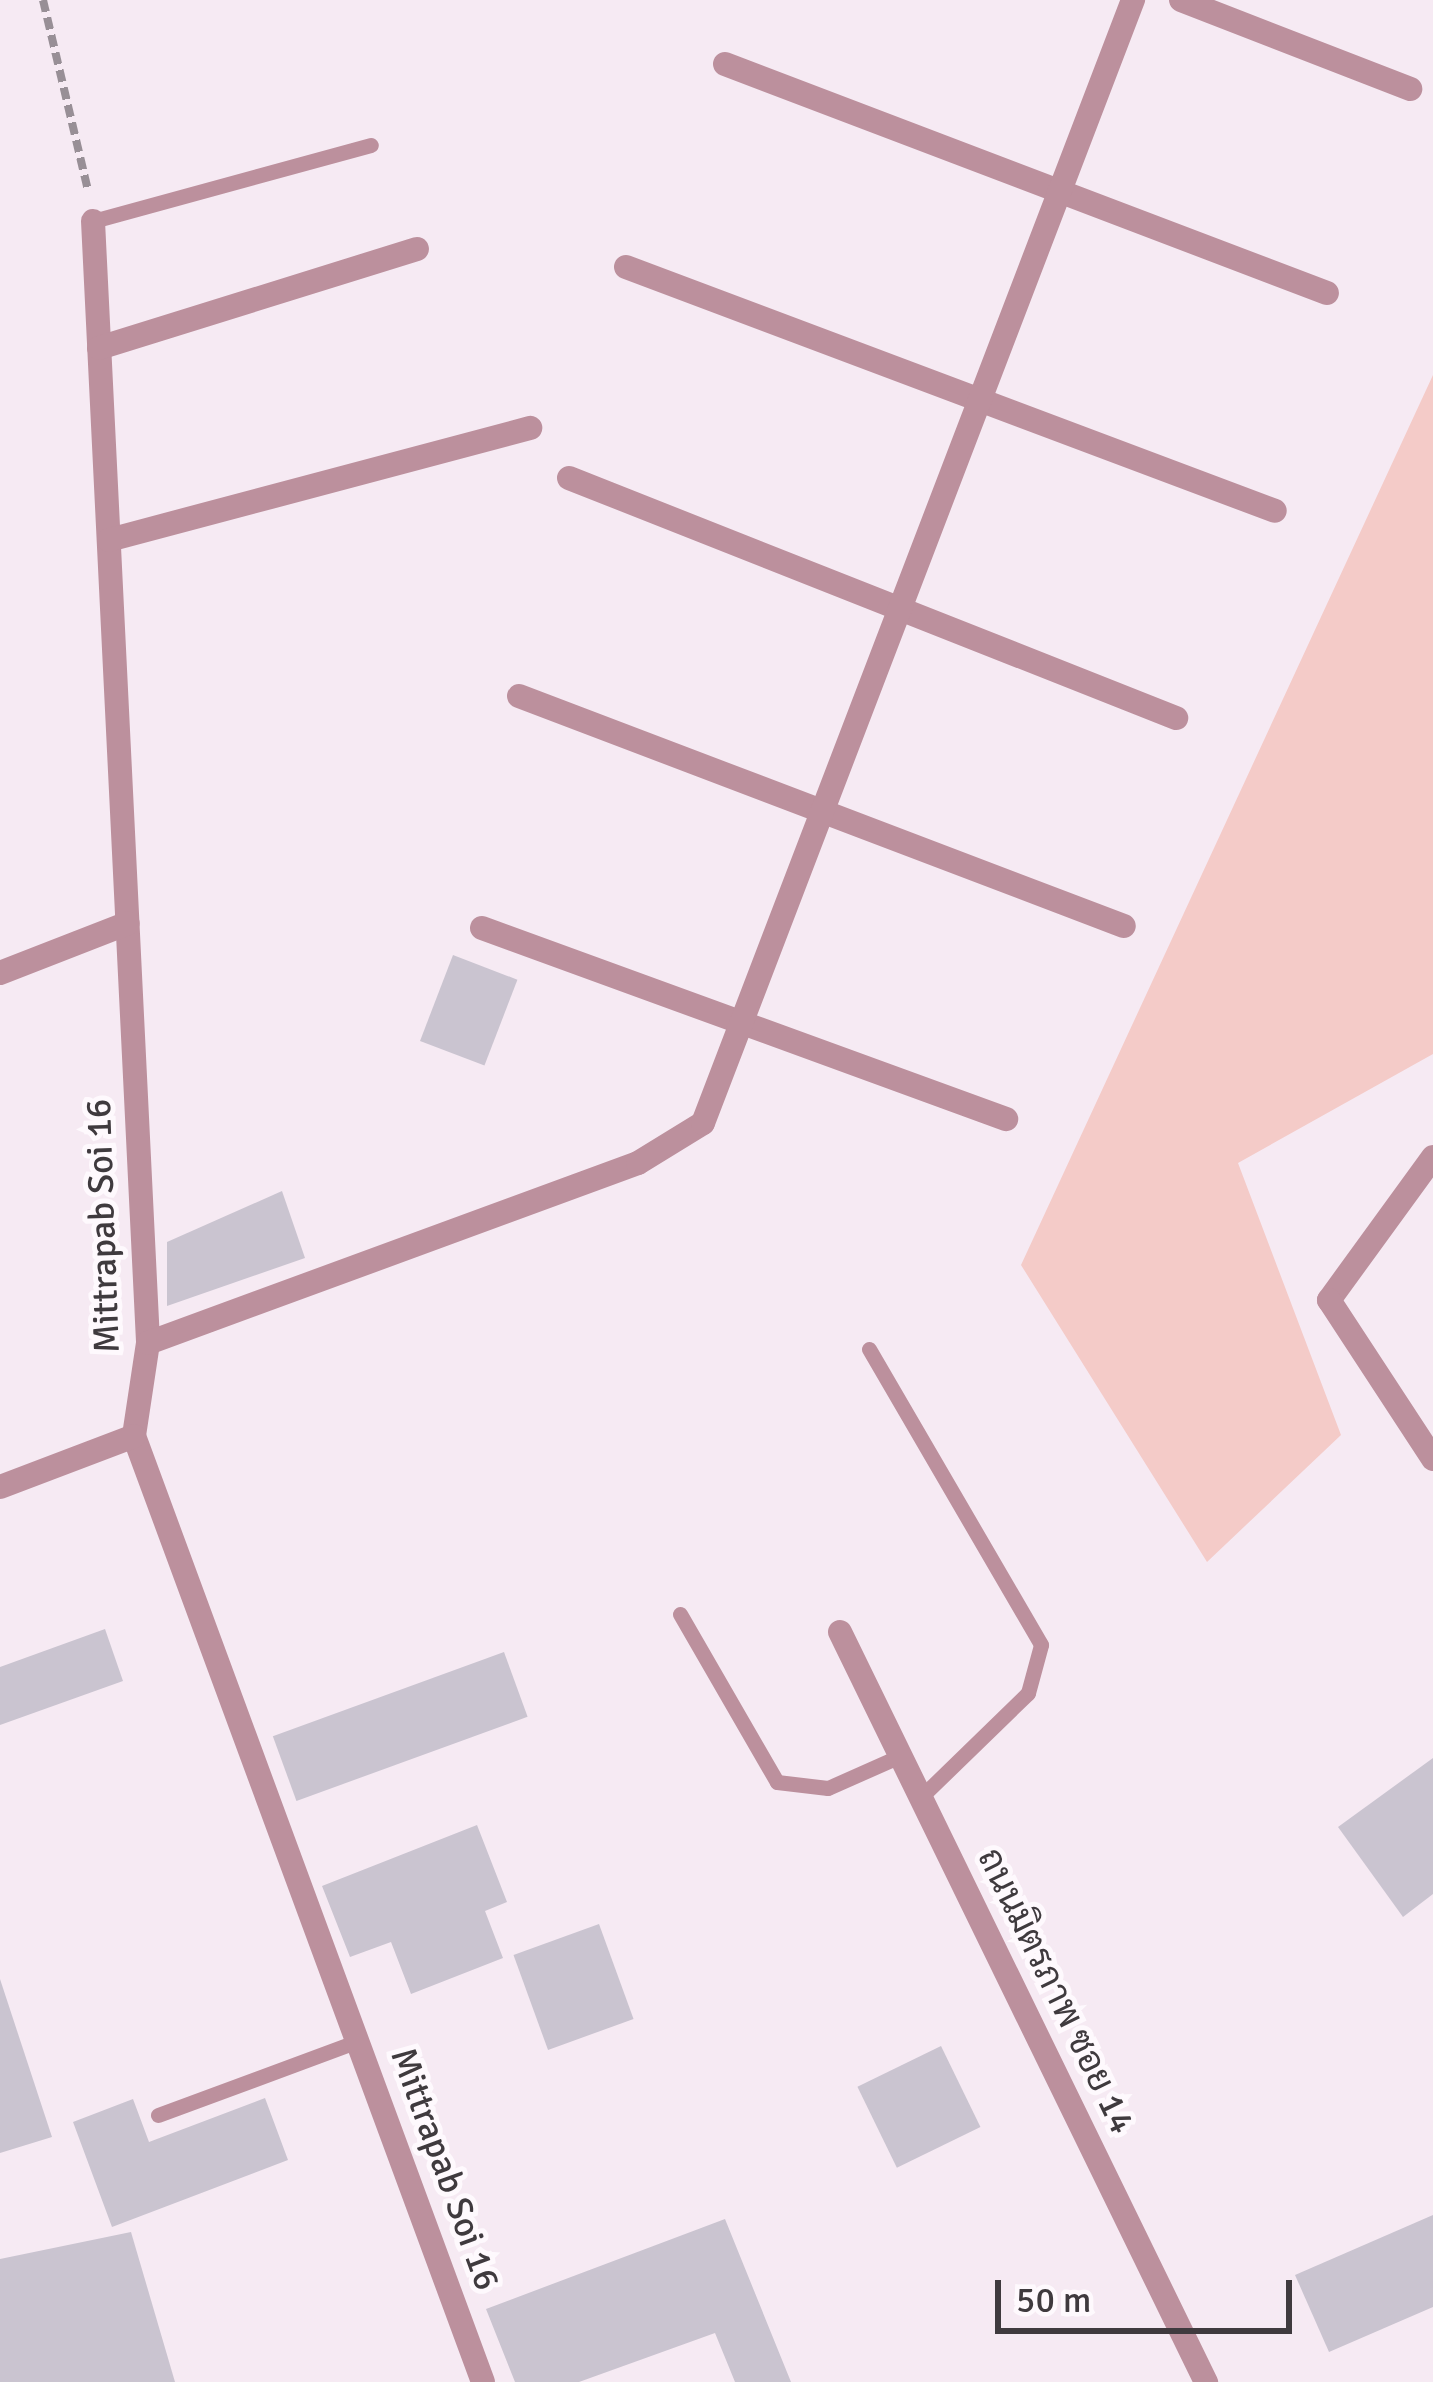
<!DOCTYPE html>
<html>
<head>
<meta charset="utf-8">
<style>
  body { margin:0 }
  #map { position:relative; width:1433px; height:2382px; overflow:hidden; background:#f6eaf3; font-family:Signika,Sarabun,sans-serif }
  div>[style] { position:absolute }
  .green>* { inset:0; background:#f4cbc8 }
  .building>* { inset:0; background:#cac4d0; transform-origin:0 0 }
  .path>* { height:8px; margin-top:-4px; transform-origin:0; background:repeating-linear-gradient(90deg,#988f96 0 12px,transparent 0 18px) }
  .service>* { height:15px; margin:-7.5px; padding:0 7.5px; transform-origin:7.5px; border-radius:7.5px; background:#bc909d }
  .minor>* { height:24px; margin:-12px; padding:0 12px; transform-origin:12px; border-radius:12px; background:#bc909d }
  span { translate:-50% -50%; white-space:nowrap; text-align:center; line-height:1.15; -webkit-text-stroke:10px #fef9fd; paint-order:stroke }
  .street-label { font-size:36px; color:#3f3a3e }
  .scale { position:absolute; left:995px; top:2280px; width:297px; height:54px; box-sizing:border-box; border:6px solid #3f3a3e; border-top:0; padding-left:15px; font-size:36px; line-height:42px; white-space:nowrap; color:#3f3a3e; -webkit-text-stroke:9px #fef9fd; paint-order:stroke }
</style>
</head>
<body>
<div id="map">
  <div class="green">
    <div style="clip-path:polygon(1433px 375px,1433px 1054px,1238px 1163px,1341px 1435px,1207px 1562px,1021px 1265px)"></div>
  </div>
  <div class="building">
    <div style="left:453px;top:955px;width:69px;height:92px;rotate:21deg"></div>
    <div style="clip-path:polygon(282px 1191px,305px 1258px,167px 1306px,167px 1242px)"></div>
    <div style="clip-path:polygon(105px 1629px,123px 1681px,0 1725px,0 1667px)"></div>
    <div style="left:504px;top:1652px;width:69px;height:246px;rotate:70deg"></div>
    <div style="clip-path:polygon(1433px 1758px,1433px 1894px,1403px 1917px,1338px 1827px)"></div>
    <div style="clip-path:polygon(477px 1825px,507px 1902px,485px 1911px,503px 1958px,411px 1994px,391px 1942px,350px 1957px,322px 1886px)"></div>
    <div style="left:599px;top:1924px;width:101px;height:91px;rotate:70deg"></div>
    <div style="clip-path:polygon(0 1979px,52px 2137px,0 2153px)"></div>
    <div style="left:941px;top:2046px;width:90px;height:93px;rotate:64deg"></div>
    <div style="clip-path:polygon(265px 2098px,288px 2160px,112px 2227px,73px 2122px,133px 2099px,149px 2142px)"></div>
    <div style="clip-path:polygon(1433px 2215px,1433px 2307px,1329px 2352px,1295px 2275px)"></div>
    <div style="clip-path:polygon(725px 2219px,791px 2382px,735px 2382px,715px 2333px,579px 2382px,515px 2382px,486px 2309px)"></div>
    <div style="clip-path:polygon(131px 2232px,175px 2382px,0 2382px,0 2259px)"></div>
  </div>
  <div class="path">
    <div style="left:43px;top:0;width:196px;rotate:76.7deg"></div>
  </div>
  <div class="service">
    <div style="left:93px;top:221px;width:288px;rotate:-15.3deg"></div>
    <div style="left:869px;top:1349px;width:342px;rotate:59.8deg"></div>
    <div style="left:1041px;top:1645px;width:50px;rotate:105.2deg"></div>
    <div style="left:1028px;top:1693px;width:148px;rotate:135.8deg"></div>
    <div style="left:680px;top:1614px;width:194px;rotate:60deg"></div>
    <div style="left:777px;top:1782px;width:51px;rotate:6.7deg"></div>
    <div style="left:828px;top:1788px;width:81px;rotate:-24deg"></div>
    <div style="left:158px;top:2115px;width:216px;rotate:-20.3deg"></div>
  </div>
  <div class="minor">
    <div style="left:1181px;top:0;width:246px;rotate:21.2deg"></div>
    <div style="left:725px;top:64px;width:644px;rotate:20.83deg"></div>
    <div style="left:93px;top:221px;width:1123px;rotate:87.19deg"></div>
    <div style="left:148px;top:1343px;width:94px;rotate:98.6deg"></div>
    <div style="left:134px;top:1436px;width:1008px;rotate:69.75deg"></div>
    <div style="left:626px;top:267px;width:693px;rotate:20.6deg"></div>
    <div style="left:99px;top:348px;width:333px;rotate:-17.3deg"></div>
    <div style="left:569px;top:478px;width:653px;rotate:21.57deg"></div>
    <div style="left:109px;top:540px;width:436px;rotate:-14.9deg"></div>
    <div style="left:519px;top:696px;width:647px;rotate:20.82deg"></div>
    <div style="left:482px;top:928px;width:558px;rotate:20.03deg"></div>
    <div style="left:0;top:973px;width:137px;rotate:-21.3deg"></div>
    <div style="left:1433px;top:1157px;width:177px;rotate:126deg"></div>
    <div style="left:1329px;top:1300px;width:190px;rotate:56.8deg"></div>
    <div style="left:148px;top:1343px;width:522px;rotate:-20.17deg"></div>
    <div style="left:638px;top:1163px;width:76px;rotate:-31.6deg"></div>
    <div style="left:703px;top:1123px;width:1203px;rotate:-69.05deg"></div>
    <div style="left:0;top:1487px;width:143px;rotate:-20.8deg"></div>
    <div style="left:840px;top:1632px;width:835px;rotate:63.99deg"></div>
  </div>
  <div class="street-label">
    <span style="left:103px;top:1226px;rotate:-92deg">Mittrapab Soi 16</span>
    <span style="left:1056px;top:1991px;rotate:64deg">ถนนมิตรภาพ ซอย 14</span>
    <span style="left:445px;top:2169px;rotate:70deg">Mittrapab Soi 16</span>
  </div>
  <div class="scale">50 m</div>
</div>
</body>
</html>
